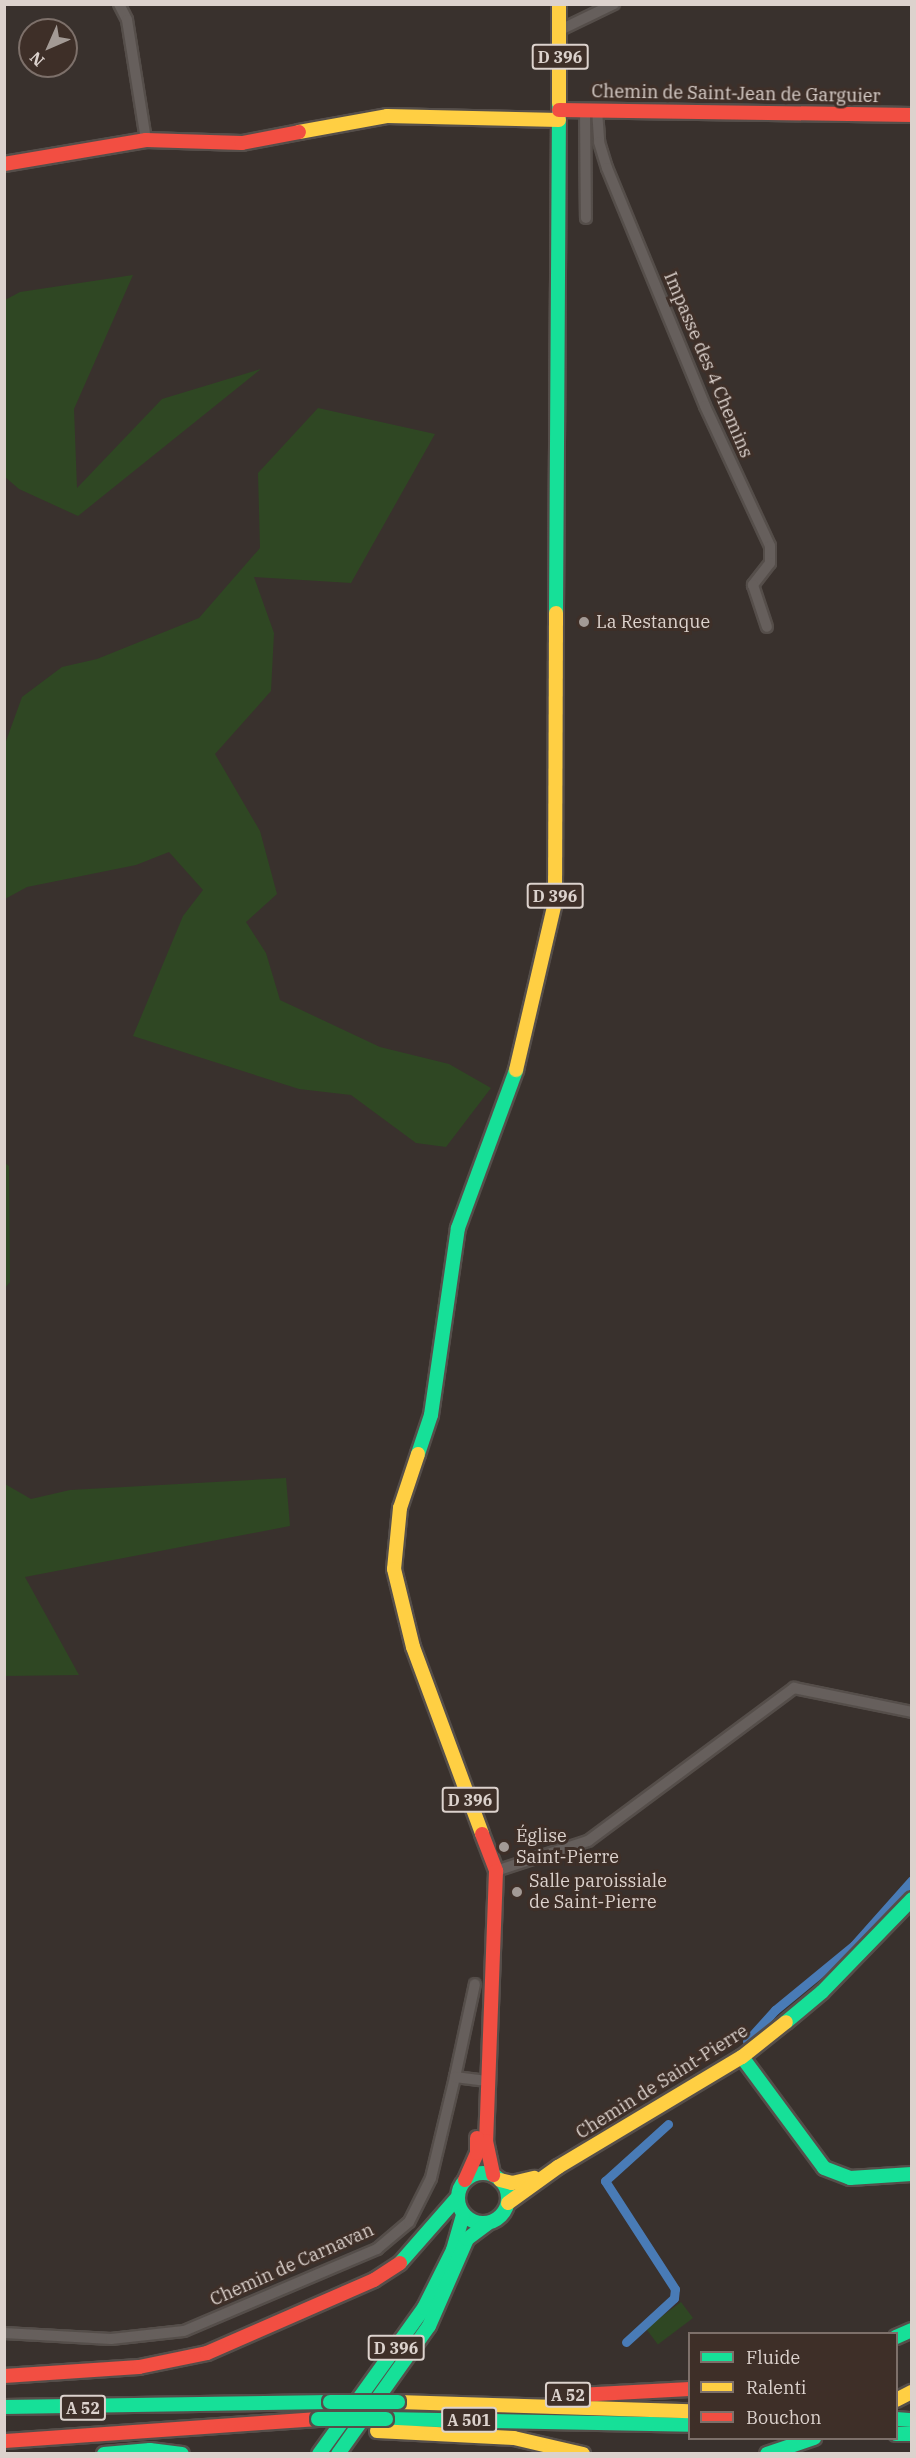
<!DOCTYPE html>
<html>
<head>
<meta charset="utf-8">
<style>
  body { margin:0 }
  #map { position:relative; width:916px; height:2458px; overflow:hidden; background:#39312d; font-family:"IBM Plex Serif",serif }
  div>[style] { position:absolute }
  .green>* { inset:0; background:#2f4723; transform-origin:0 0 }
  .canal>* { height:9px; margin:-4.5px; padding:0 4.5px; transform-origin:4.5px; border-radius:4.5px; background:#497bb6 }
  .roads { filter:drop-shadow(2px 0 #554e4a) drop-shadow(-2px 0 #554e4a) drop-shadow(0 2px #554e4a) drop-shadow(0 -2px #554e4a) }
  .street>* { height:10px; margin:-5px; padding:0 5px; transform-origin:5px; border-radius:5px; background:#665f5c }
  .fast>* { height:14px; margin:-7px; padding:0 7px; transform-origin:7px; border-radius:7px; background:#16e098 }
  .fast>.ring { margin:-7px; padding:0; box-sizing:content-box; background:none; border:14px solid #16e098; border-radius:50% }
  .slow>* { height:14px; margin:-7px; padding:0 7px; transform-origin:7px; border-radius:7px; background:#ffcf43 }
  .jam>* { height:14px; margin:-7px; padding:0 7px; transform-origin:7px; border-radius:7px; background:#f24e42 }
  .bridges { filter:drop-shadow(2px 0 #554e4a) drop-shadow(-2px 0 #554e4a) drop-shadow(0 2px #554e4a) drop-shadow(0 -2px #554e4a) }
  .fast-bridge>* { height:14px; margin:-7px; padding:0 7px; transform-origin:7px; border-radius:7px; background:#16e098 }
  .dots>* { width:16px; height:16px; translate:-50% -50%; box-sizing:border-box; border:3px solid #3e2f28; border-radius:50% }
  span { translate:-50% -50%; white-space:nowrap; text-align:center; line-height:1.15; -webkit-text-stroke:6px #3e2f28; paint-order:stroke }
  .shield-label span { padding:2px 4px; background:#3e2f28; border:2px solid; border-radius:4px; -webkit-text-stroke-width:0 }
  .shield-label { font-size:16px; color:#dcd2cd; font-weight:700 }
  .street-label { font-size:18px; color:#dcd2cd }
  .poi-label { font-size:18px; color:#dcd2cd }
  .left { translate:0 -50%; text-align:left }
  .frame { position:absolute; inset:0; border:6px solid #dcd2cd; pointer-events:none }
  .legend { position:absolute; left:688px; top:2332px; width:210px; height:108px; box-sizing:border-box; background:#3e2f28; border:2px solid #7d706a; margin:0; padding:8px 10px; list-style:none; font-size:18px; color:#dcd2cd }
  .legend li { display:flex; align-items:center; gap:12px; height:30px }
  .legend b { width:30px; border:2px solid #7d706a }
  .north { position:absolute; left:18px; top:18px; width:60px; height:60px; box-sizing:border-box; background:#3e2f28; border:2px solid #7d706a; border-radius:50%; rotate:225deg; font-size:16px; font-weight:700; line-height:24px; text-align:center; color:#dcd2cd }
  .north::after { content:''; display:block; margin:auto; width:21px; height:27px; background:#a39a95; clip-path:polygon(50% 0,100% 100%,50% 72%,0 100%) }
</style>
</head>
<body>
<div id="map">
  <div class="green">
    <div style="clip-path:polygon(133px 275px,74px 409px,77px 488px,162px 399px,261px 369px,78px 516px,19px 489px,5px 477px,5px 300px,20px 292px)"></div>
    <div style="clip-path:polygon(318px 408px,435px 434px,351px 583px,254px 577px,274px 633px,271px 691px,215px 754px,260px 831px,277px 894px,246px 922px,266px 953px,280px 1000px,380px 1047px,449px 1064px,491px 1088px,446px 1147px,416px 1143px,351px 1095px,299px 1089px,133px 1036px,183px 916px,203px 890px,169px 852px,136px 865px,27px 887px,5px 899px,5px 744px,22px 697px,62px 667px,97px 659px,199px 618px,260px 548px,258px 473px)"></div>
    <div style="clip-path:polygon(5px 1163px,9px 1166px,10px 1282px,5px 1288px)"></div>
    <div style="clip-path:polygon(286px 1478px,290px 1526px,25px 1577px,79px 1675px,5px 1676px,5px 1484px,31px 1499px,70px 1490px)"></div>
    <div style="left:681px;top:2302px;width:20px;height:44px;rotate:53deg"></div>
  </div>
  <div class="canal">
    <div style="left:747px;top:2041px;width:42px;rotate:-47.9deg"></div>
    <div style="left:775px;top:2010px;width:102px;rotate:-39.4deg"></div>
    <div style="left:854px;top:1945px;width:87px;rotate:-48.3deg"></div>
    <div style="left:626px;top:2342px;width:65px;rotate:-42.5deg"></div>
    <div style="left:674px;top:2298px;width:9px;rotate:-84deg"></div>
    <div style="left:675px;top:2289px;width:129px;rotate:-122.9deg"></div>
    <div style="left:605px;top:2181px;width:85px;rotate:-42.1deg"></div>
  </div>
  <div class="roads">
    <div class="street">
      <div style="left:119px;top:4px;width:18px;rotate:63deg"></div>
      <div style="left:127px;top:20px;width:121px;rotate:81deg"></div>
      <div style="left:560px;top:30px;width:60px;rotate:-25.7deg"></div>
      <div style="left:585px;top:110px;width:108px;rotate:89.5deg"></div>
      <div style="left:597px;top:110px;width:32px;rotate:86deg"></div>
      <div style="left:599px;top:142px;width:27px;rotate:73deg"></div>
      <div style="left:607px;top:168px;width:257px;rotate:67.6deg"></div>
      <div style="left:705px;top:406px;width:154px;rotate:65.1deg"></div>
      <div style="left:770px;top:546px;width:17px;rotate:90deg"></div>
      <div style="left:770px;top:563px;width:28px;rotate:128deg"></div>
      <div style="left:753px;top:585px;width:44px;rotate:71.6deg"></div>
      <div style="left:496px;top:1871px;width:97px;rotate:-18.1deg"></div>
      <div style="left:588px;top:1841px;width:257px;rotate:-36.6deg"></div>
      <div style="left:794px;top:1688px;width:120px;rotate:11.5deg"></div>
      <div style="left:455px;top:2077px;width:95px;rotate:-77.9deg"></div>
      <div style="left:4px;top:2333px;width:107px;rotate:3.2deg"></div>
      <div style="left:111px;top:2339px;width:73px;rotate:-6.3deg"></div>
      <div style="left:184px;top:2331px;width:210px;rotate:-23deg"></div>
      <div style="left:377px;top:2249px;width:42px;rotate:-40.2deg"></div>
      <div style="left:409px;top:2222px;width:49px;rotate:-63.4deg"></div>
      <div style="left:431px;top:2178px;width:104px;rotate:-76.6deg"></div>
      <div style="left:455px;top:2077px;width:26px;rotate:7deg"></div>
    </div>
    <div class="fast">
      <div style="left:556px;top:613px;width:510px;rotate:-89.66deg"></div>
      <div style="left:418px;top:1454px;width:41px;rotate:-71.6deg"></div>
      <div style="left:431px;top:1415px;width:189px;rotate:-81.8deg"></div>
      <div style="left:458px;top:1228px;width:168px;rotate:-69.8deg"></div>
      <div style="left:786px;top:2022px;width:47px;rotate:-39.8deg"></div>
      <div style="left:822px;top:1992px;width:129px;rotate:-45.9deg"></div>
      <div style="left:742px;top:2057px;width:138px;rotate:53.5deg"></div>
      <div style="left:824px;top:2168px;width:28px;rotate:21deg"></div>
      <div style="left:850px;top:2178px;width:62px;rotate:-3.7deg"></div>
      <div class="ring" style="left:458px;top:2173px;width:36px;height:36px"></div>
      <div style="left:400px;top:2263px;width:86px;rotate:-48.8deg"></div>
      <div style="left:896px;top:2337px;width:17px;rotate:-24deg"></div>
      <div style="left:4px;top:2407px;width:326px;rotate:-0.9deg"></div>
      <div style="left:386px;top:2419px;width:304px;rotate:1.1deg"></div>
      <div style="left:896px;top:2419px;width:16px;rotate:4deg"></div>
      <div style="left:896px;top:2434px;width:16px"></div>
      <div style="left:104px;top:2454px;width:46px;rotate:-5deg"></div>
      <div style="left:150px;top:2450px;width:32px;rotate:7deg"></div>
      <div style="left:319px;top:2454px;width:180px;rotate:-54.3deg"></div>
      <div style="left:424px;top:2308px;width:65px;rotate:-63.4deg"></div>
      <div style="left:453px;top:2250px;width:37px;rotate:-74deg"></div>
      <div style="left:338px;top:2454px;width:157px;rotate:-54.6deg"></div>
      <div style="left:429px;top:2326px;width:95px;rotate:-66.4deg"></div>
      <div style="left:467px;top:2239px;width:26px;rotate:-37deg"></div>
      <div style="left:767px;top:2454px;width:50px;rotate:-18.8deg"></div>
    </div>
    <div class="slow">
      <div style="left:559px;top:103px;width:99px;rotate:-90deg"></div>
      <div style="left:299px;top:132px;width:89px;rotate:-10.3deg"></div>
      <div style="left:387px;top:116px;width:172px;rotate:1.3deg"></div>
      <div style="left:516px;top:1070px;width:171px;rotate:-76.9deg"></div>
      <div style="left:555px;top:903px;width:290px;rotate:-89.8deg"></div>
      <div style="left:418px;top:1454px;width:57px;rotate:108.4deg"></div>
      <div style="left:400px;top:1508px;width:61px;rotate:95.6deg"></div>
      <div style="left:394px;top:1569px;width:80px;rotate:76.3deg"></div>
      <div style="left:413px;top:1647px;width:199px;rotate:69.7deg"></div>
      <div style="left:500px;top:2180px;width:12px;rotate:14deg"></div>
      <div style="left:512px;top:2183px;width:23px;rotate:-13deg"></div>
      <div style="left:508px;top:2203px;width:62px;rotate:-35.8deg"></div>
      <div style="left:558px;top:2167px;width:214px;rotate:-30.9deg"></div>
      <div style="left:742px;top:2057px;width:56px;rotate:-38.5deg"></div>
      <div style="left:896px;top:2400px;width:18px;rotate:-27deg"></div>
      <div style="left:398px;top:2402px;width:292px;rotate:1.8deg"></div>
      <div style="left:377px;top:2431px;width:137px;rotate:2.9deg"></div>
      <div style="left:514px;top:2438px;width:71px;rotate:13.1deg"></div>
    </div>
    <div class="jam">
      <div style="left:559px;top:110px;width:353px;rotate:0.8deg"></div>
      <div style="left:4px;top:164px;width:144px;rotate:-9.6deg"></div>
      <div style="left:146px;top:140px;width:96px;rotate:1.8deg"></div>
      <div style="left:242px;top:143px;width:58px;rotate:-10.9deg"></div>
      <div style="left:482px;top:1834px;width:40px;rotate:69deg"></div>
      <div style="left:496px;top:1871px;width:270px;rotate:92.1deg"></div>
      <div style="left:486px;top:2141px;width:35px;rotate:78deg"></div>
      <div style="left:465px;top:2180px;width:30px;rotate:-66deg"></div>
      <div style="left:477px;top:2153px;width:15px;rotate:-90deg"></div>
      <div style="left:4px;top:2376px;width:135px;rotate:-3.8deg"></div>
      <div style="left:139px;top:2367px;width:69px;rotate:-11.6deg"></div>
      <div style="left:207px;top:2353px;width:182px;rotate:-23.6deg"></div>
      <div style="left:374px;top:2280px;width:31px;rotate:-33deg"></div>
      <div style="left:578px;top:2395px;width:112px;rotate:-3.1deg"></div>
      <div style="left:4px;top:2441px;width:315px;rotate:-4deg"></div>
    </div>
  </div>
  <div class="bridges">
    <div class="fast-bridge">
      <div style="left:330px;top:2402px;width:68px"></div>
      <div style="left:318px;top:2419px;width:68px"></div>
    </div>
  </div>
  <div class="dots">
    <div style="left:584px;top:622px;background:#a39a95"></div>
    <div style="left:504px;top:1847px;background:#a39a95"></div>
    <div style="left:517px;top:1892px;background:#a39a95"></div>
  </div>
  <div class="shield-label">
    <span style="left:560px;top:57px">D 396</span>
    <span style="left:555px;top:896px">D 396</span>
    <span style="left:470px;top:1800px">D 396</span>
    <span style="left:396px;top:2348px">D 396</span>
    <span style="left:568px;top:2395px">A 52</span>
    <span style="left:83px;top:2408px">A 52</span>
    <span style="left:469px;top:2420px">A 501</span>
  </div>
  <div class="street-label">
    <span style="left:736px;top:94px;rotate:1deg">Chemin de Saint-Jean de Garguier</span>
    <span style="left:708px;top:365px;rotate:67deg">Impasse des 4 Chemins</span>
    <span style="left:662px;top:2082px;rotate:-32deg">Chemin de Saint-Pierre</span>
    <span style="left:292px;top:2265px;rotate:-24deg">Chemin de Carnavan</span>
  </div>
  <div class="poi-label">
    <span class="left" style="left:596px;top:622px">La Restanque</span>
    <span class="left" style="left:516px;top:1847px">Église<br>Saint-Pierre</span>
    <span class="left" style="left:529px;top:1892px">Salle paroissiale<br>de Saint-Pierre</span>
  </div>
  <div class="frame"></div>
  <ul class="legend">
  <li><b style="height:8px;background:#16e098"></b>Fluide</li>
  <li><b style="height:8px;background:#ffcf43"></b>Ralenti</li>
  <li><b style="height:8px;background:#f24e42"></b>Bouchon</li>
  </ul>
  <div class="north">N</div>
</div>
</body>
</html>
